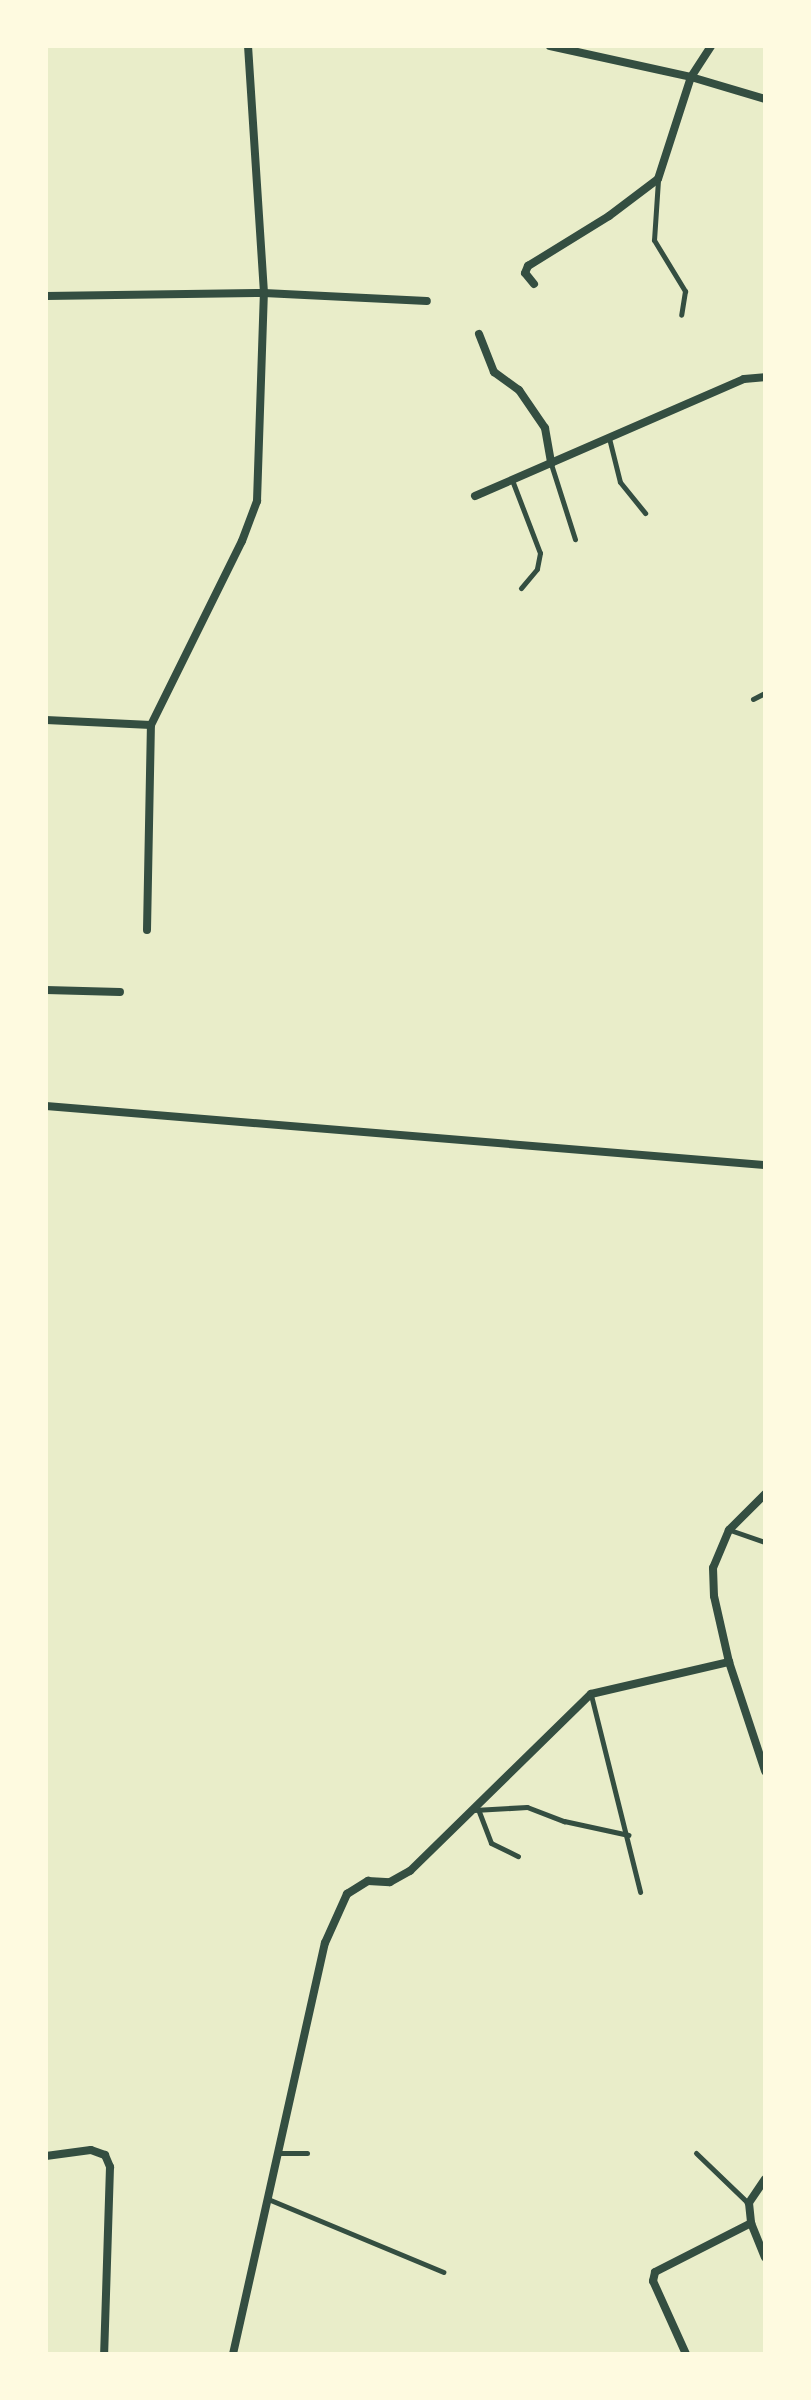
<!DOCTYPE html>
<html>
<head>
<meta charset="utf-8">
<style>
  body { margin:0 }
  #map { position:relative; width:811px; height:2400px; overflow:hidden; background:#e9edc9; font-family:"Source Serif 4",serif }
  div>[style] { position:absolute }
  .service>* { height:5px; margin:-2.5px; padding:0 2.5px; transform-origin:2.5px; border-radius:2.5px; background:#344e41 }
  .minor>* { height:8px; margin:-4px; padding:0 4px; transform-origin:4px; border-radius:4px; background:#344e41 }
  span { translate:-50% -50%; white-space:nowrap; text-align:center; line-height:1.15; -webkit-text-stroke:6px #fefae0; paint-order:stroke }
  .frame { position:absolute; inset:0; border:48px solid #fefae0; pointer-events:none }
</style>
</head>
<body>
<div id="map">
  <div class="service">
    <div style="left:658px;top:180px;width:60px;rotate:93.8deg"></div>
    <div style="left:654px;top:240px;width:60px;rotate:58.7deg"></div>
    <div style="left:685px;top:291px;width:24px;rotate:99deg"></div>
    <div style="left:609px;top:438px;width:45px;rotate:76deg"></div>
    <div style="left:620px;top:482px;width:40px;rotate:51deg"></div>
    <div style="left:551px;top:464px;width:79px;rotate:72.3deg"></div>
    <div style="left:512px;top:480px;width:78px;rotate:69deg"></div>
    <div style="left:540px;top:553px;width:16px;rotate:101deg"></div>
    <div style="left:537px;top:569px;width:25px;rotate:130deg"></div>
    <div style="left:753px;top:699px;width:13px;rotate:-27deg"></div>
    <div style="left:730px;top:1530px;width:37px;rotate:19deg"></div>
    <div style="left:591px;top:1695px;width:203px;rotate:76deg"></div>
    <div style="left:478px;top:1809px;width:36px;rotate:69deg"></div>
    <div style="left:491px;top:1843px;width:30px;rotate:26deg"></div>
    <div style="left:474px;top:1810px;width:53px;rotate:-3.2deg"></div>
    <div style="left:527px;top:1807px;width:40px;rotate:21deg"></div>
    <div style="left:564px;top:1821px;width:66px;rotate:12.3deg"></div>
    <div style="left:277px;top:2153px;width:30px"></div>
    <div style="left:696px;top:2153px;width:72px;rotate:43.9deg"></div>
    <div style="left:268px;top:2199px;width:190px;rotate:22.6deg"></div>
  </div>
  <div class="minor">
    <div style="left:550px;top:46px;width:144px;rotate:12.4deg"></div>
    <div style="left:691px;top:77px;width:77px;rotate:16.6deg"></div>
    <div style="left:534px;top:284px;width:14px;rotate:-129deg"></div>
    <div style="left:525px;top:273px;width:8px;rotate:-67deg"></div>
    <div style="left:528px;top:266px;width:95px;rotate:-31.7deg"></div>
    <div style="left:609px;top:216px;width:61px;rotate:-37.1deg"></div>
    <div style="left:658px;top:179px;width:107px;rotate:-72.1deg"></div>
    <div style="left:691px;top:77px;width:37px;rotate:-57deg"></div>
    <div style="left:46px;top:296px;width:218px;rotate:-0.8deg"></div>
    <div style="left:264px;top:293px;width:163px;rotate:2.8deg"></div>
    <div style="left:479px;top:334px;width:41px;rotate:68.5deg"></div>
    <div style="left:494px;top:372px;width:31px;rotate:36deg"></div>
    <div style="left:519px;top:390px;width:46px;rotate:55.6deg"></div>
    <div style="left:545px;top:428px;width:36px;rotate:80deg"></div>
    <div style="left:475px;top:496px;width:293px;rotate:-23.5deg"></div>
    <div style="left:744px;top:379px;width:21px;rotate:-5deg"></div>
    <div style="left:46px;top:720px;width:105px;rotate:2.7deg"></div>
    <div style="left:147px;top:930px;width:205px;rotate:-88.9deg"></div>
    <div style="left:151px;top:725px;width:205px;rotate:-63.7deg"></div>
    <div style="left:242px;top:541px;width:43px;rotate:-69.4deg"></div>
    <div style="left:257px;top:501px;width:208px;rotate:-88.1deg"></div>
    <div style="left:264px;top:293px;width:248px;rotate:-93.7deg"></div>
    <div style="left:46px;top:990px;width:74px;rotate:1.5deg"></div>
    <div style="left:46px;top:1106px;width:721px;rotate:4.69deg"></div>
    <div style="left:765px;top:1494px;width:51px;rotate:135deg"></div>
    <div style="left:729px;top:1530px;width:41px;rotate:112.8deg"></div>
    <div style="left:713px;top:1568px;width:28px;rotate:88deg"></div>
    <div style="left:714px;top:1596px;width:68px;rotate:77.2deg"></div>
    <div style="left:729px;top:1662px;width:115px;rotate:71.7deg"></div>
    <div style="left:46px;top:2156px;width:45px;rotate:-7.6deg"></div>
    <div style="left:91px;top:2150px;width:15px;rotate:20deg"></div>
    <div style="left:105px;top:2155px;width:13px;rotate:67deg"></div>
    <div style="left:110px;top:2167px;width:187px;rotate:91.8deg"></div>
    <div style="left:765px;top:2179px;width:29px;rotate:124deg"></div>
    <div style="left:749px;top:2203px;width:20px;rotate:84deg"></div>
    <div style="left:751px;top:2223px;width:37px;rotate:68deg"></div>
    <div style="left:233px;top:2354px;width:421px;rotate:-77.4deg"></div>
    <div style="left:325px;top:1943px;width:54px;rotate:-65.8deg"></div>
    <div style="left:347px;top:1894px;width:25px;rotate:-32deg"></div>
    <div style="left:368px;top:1881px;width:22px;rotate:3deg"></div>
    <div style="left:390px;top:1882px;width:23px;rotate:-29deg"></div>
    <div style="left:410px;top:1871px;width:253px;rotate:-44.4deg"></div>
    <div style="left:591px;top:1694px;width:142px;rotate:-13.1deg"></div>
    <div style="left:686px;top:2354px;width:80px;rotate:-114.3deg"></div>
    <div style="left:653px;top:2281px;width:9px;rotate:-77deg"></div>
    <div style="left:655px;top:2272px;width:108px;rotate:-27deg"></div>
  </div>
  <div class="frame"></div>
</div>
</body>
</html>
